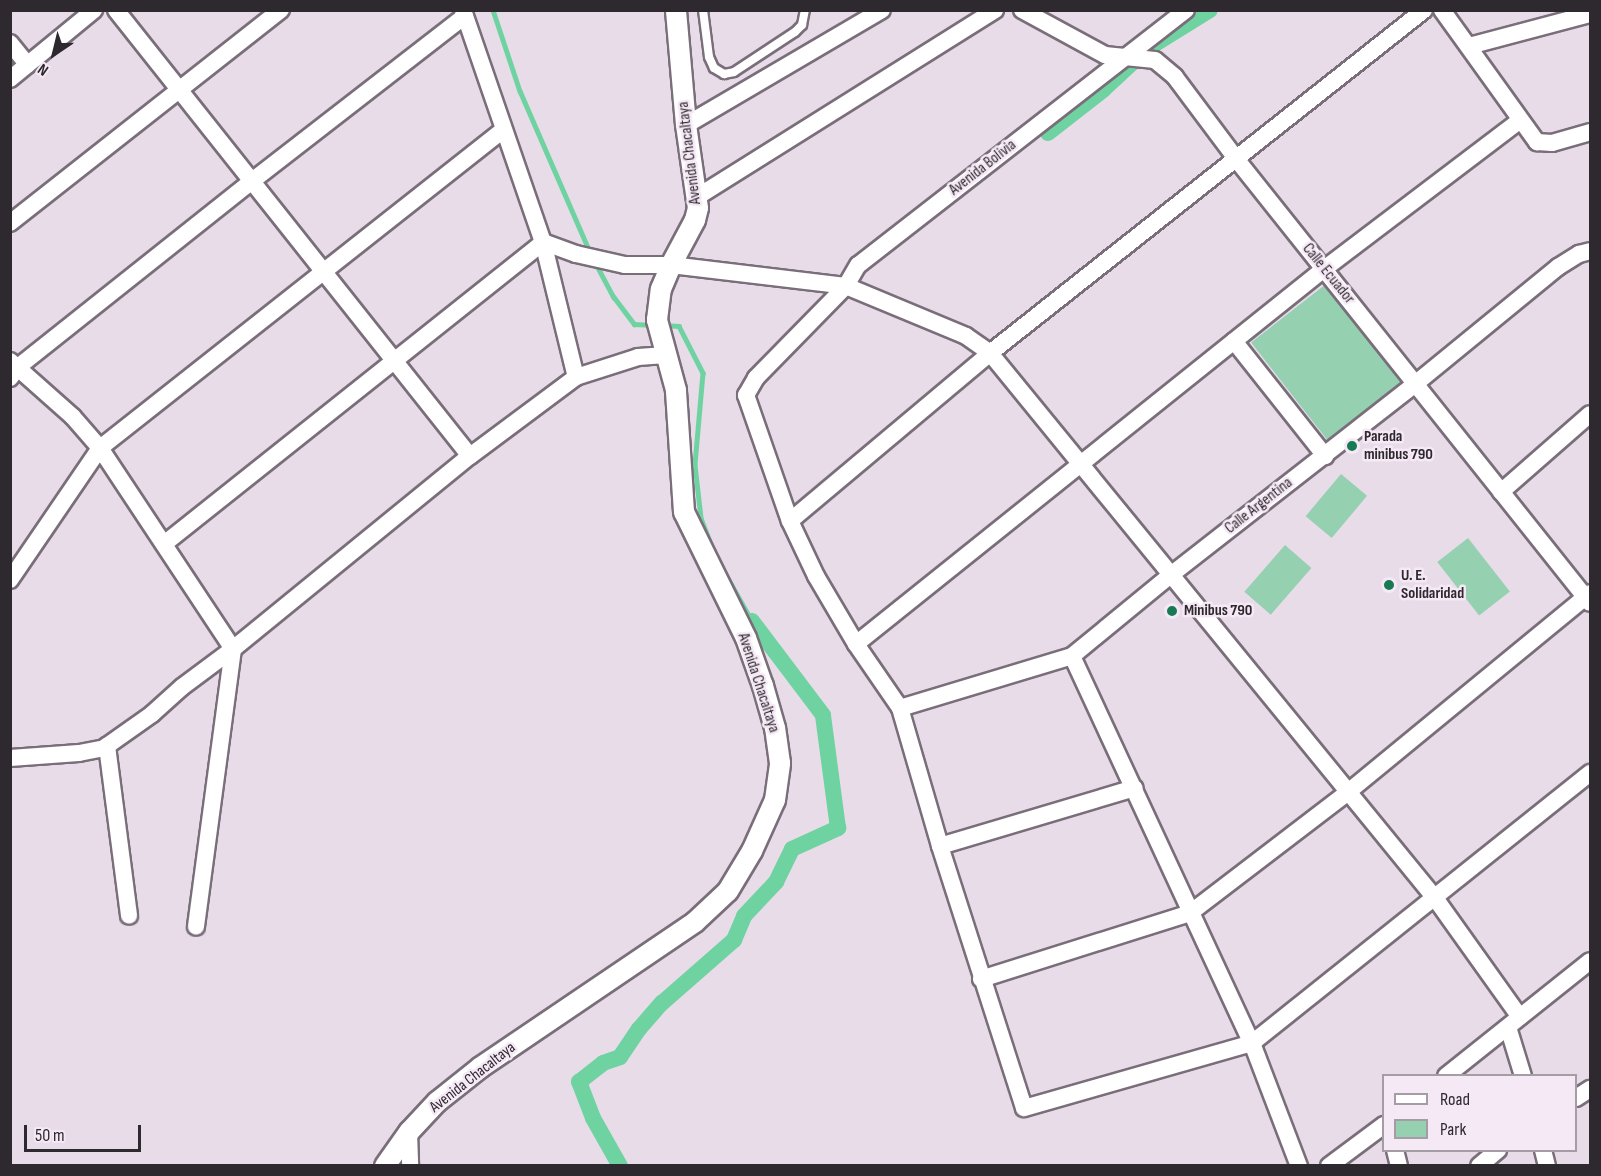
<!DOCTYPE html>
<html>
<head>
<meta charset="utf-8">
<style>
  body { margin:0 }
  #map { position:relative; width:1601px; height:1176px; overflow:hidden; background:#e8dce9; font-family:"Sofia Sans Condensed",sans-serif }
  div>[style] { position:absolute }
  .green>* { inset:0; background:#95d1b1; transform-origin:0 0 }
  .stream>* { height:4.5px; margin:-2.25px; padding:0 2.25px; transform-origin:2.25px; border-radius:2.25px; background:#6fd3a1 }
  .canal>* { height:16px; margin:-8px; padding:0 8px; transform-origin:8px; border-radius:8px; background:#6fd3a1 }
  .roads { filter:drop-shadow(2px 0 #796e7a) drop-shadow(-2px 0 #796e7a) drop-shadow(0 2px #796e7a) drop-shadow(0 -2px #796e7a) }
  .service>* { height:8px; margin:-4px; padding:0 4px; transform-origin:4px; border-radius:4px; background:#fff }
  .minor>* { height:16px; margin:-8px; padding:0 8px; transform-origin:8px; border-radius:8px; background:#fff }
  .tertiary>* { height:20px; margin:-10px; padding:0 10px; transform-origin:10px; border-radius:10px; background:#fff }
  .dots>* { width:16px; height:16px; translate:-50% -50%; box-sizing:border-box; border:3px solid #f5e9f6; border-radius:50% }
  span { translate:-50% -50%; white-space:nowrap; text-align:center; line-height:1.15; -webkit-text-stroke:5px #f5e9f6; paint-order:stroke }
  .street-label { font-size:16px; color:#2e292e }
  .poi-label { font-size:16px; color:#2e292e; font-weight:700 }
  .left { translate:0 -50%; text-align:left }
  .frame { position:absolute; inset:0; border:12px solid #2e292e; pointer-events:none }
  .legend { position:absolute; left:1382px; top:1074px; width:195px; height:78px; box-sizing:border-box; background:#f5e9f6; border:2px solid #a59ca6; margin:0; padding:8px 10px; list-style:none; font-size:18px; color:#2e292e }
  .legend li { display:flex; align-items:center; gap:12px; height:30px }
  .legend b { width:30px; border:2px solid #a59ca6 }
  .north { position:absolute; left:24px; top:24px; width:60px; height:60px; -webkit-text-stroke:4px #f5e9f6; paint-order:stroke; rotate:215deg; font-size:16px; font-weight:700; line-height:24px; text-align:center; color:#2e292e }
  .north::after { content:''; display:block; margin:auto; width:21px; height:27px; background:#2e292e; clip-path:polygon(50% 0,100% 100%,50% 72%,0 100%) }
  .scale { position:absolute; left:24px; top:1125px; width:117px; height:27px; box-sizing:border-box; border:3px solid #2e292e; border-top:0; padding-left:8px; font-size:18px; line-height:21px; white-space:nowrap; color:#2e292e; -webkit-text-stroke:4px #f5e9f6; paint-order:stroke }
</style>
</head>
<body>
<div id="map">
  <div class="green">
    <div style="left:1326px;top:284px;width:126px;height:95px;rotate:52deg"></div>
    <div style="left:1341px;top:474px;width:34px;height:55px;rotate:40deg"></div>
    <div style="left:1468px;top:538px;width:68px;height:39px;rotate:52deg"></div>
    <div style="left:1285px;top:545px;width:35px;height:62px;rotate:41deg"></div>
  </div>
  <div class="stream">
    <div style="left:493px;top:10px;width:85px;rotate:71.6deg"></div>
    <div style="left:520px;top:91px;width:176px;rotate:66.5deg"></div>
    <div style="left:595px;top:262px;width:40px;rotate:62deg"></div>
    <div style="left:614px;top:297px;width:34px;rotate:53deg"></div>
    <div style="left:634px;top:324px;width:20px;rotate:3deg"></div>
    <div style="left:662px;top:325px;width:17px;rotate:3deg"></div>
    <div style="left:679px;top:326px;width:53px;rotate:62.9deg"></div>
    <div style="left:703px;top:373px;width:92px;rotate:95deg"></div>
    <div style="left:695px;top:465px;width:53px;rotate:83.5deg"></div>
    <div style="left:701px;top:518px;width:34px;rotate:69deg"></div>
    <div style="left:724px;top:571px;width:57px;rotate:60.8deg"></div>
  </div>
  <div class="canal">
    <div style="left:1048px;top:133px;width:70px;rotate:-38deg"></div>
    <div style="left:1103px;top:90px;width:60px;rotate:-43deg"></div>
    <div style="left:1147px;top:49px;width:74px;rotate:-31.8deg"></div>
    <div style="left:620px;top:1166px;width:55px;rotate:-119.4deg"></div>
    <div style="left:593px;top:1118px;width:39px;rotate:-111deg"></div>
    <div style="left:579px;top:1082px;width:31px;rotate:-38deg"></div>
    <div style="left:603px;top:1063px;width:18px;rotate:-19deg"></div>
    <div style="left:620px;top:1057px;width:34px;rotate:-56deg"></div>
    <div style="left:639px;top:1029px;width:35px;rotate:-49deg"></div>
    <div style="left:662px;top:1003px;width:96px;rotate:-41.2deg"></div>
    <div style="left:734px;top:940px;width:26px;rotate:-67deg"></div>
    <div style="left:744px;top:916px;width:47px;rotate:-46.7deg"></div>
    <div style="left:776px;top:882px;width:37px;rotate:-64deg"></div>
    <div style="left:792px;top:849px;width:51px;rotate:-24.5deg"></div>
    <div style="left:838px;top:828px;width:114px;rotate:-97.6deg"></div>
    <div style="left:823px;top:715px;width:118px;rotate:-127.1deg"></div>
  </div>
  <div class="roads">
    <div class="service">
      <div style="left:703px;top:10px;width:47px;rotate:82.7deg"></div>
      <div style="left:709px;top:57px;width:12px;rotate:66deg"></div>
      <div style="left:714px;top:68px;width:12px;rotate:31deg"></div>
      <div style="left:724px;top:74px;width:10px;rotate:-11deg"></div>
      <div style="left:734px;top:72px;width:73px;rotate:-33.3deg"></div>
      <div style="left:795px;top:32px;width:10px;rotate:-45deg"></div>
      <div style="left:802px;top:25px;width:15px;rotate:-79deg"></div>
    </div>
    <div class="minor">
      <div style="left:116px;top:10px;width:569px;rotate:51.56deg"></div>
      <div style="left:463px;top:10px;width:245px;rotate:71deg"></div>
      <div style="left:543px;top:242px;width:139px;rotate:76.3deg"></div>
      <div style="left:1022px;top:10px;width:94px;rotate:28.5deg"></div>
      <div style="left:1105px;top:55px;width:50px;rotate:5.7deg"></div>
      <div style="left:1155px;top:60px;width:26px;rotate:40deg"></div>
      <div style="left:1175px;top:77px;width:104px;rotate:53.2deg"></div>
      <div style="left:1237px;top:160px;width:566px;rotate:51.45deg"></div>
      <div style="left:1186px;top:10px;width:415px;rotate:142.1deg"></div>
      <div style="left:858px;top:265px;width:24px;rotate:120deg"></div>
      <div style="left:846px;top:286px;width:129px;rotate:134.4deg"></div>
      <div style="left:756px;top:378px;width:20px;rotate:120deg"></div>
      <div style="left:746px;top:395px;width:133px;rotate:70.8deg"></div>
      <div style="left:790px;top:521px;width:61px;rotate:64.7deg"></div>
      <div style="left:816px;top:576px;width:79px;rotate:59.5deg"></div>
      <div style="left:856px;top:644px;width:78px;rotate:55.5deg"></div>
      <div style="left:900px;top:708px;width:144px;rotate:73.8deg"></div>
      <div style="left:940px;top:846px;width:275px;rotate:72.2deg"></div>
      <div style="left:1024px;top:1108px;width:237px;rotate:-15.9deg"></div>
      <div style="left:1252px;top:1043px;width:433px;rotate:-38.6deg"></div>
      <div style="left:1442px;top:10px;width:163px;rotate:54.3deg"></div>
      <div style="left:1537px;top:142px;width:15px;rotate:4deg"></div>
      <div style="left:1552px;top:143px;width:40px;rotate:-16deg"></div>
      <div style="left:10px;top:43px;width:28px;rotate:51deg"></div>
      <div style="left:1469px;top:46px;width:125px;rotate:-14.8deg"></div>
      <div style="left:10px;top:79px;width:109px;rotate:-39.4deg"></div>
      <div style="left:686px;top:125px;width:227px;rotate:-30.4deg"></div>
      <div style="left:697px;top:197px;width:352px;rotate:-32.1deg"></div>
      <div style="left:10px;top:223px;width:345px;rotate:-38.2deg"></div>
      <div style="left:1234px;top:341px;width:147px;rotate:51.6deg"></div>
      <div style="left:10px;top:361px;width:84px;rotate:41.6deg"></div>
      <div style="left:73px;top:417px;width:41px;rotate:48.9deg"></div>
      <div style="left:100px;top:448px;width:241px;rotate:56.5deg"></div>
      <div style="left:233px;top:649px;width:280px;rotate:97.6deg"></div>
      <div style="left:10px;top:378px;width:14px;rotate:-54deg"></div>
      <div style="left:18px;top:367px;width:299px;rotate:-38.5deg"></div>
      <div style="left:252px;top:181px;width:269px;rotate:-37.8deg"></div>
      <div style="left:1501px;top:492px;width:118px;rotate:-41.2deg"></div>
      <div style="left:790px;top:521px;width:261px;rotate:-40deg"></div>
      <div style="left:990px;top:353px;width:553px;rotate:-38.32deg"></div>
      <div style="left:164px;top:544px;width:485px;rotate:-38.5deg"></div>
      <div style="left:543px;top:242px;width:35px;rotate:20deg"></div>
      <div style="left:576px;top:254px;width:50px;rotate:12.7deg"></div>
      <div style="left:625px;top:265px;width:46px"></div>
      <div style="left:671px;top:265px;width:176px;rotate:6.8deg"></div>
      <div style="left:846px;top:286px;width:130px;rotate:22.6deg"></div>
      <div style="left:966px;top:336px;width:29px;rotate:35deg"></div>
      <div style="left:990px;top:353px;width:704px;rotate:50.77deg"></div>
      <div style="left:1435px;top:898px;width:146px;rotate:54.5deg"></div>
      <div style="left:10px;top:580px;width:160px;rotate:-55.7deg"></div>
      <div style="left:100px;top:448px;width:513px;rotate:-38.28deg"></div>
      <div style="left:856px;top:644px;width:600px;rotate:-38.7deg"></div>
      <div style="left:1324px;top:269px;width:245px;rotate:-37.2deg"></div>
      <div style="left:1072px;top:656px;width:427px;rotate:65.1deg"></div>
      <div style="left:1252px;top:1043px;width:132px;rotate:69.1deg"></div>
      <div style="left:900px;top:708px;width:180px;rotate:-16.8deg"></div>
      <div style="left:1072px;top:656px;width:129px;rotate:-39.4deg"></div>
      <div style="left:1172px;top:574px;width:308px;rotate:-38deg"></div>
      <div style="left:1415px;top:384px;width:185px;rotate:-39.3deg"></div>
      <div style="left:1558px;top:267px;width:25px;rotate:-32deg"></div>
      <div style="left:1579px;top:254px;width:11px;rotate:-15deg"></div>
      <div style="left:107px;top:746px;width:171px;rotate:82.6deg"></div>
      <div style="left:10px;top:758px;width:69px;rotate:-4.1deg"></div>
      <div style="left:79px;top:753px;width:25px;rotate:-11deg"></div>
      <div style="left:104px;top:748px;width:59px;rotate:-35.3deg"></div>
      <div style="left:152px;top:714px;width:40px;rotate:-42deg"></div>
      <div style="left:182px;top:687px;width:64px;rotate:-36.7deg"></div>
      <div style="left:233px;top:649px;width:306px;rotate:-39.2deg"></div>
      <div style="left:470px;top:456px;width:132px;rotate:-36.7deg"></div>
      <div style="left:576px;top:377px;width:65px;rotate:-17.9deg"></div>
      <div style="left:638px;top:357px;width:28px;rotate:-4deg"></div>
      <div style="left:940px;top:846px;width:203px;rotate:-16.6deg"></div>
      <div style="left:981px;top:979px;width:219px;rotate:-17.5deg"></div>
      <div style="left:1190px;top:913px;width:199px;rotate:-37.4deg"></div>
      <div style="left:1348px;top:792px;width:313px;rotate:-39.4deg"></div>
      <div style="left:1508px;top:1027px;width:51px;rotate:73deg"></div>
      <div style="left:1446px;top:1076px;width:184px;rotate:-38.6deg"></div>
      <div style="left:1576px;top:1098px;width:17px;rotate:-33deg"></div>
      <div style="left:409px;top:1132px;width:34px;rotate:88deg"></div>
      <div style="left:1395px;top:1150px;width:16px;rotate:76deg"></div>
      <div style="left:1543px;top:1150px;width:16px;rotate:76deg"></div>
      <div style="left:1329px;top:1166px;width:69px;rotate:-36.7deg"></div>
      <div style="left:1479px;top:1166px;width:25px;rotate:-40deg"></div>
    </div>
    <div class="tertiary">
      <div style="left:385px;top:1166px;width:42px;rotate:-54.8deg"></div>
      <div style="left:409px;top:1132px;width:41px;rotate:-47deg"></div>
      <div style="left:437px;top:1102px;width:56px;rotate:-38.5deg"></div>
      <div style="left:481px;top:1067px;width:258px;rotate:-34.1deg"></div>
      <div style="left:695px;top:922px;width:45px;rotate:-43.2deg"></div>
      <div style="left:728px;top:891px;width:47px;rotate:-59deg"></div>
      <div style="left:752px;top:851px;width:56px;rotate:-65.7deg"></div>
      <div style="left:775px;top:800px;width:37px;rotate:-82deg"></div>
      <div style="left:780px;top:763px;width:35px;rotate:-98deg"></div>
      <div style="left:775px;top:728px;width:44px;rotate:-105.9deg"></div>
      <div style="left:763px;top:686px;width:51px;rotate:-109.5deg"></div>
      <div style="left:746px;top:638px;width:140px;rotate:-116.2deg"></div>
      <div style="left:684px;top:512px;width:122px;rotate:-93.8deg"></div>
      <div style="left:676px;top:390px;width:73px;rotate:-105.2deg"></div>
      <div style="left:657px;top:320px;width:31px;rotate:-83deg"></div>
      <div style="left:661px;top:289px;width:26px;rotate:-67deg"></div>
      <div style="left:671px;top:265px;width:51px;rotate:-61.9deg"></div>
      <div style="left:695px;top:220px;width:12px;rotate:-76deg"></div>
      <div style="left:698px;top:208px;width:84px;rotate:-98.2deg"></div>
      <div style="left:686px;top:125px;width:115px;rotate:-95deg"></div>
    </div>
  </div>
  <div class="dots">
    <div style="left:1352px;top:446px;background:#177a52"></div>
    <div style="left:1389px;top:585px;background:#177a52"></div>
    <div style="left:1172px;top:611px;background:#177a52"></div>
  </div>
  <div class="street-label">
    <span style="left:690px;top:153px;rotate:-97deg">Avenida Chacaltaya</span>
    <span style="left:983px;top:168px;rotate:-38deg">Avenida Bolivia</span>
    <span style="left:1328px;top:274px;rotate:51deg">Calle Ecuador</span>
    <span style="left:1259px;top:506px;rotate:-38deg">Calle Argentina</span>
    <span style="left:758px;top:683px;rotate:72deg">Avenida Chacaltaya</span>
    <span style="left:473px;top:1078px;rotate:-38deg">Avenida Chacaltaya</span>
  </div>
  <div class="poi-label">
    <span class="left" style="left:1364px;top:446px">Parada<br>minibus 790</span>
    <span class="left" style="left:1401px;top:585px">U. E.<br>Solidaridad</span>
    <span class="left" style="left:1184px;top:611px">Minibus 790</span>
  </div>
  <div class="frame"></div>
  <ul class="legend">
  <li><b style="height:8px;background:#fff"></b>Road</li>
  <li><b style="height:16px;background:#95d1b1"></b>Park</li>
  </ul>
  <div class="north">N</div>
  <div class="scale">50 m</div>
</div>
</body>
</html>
